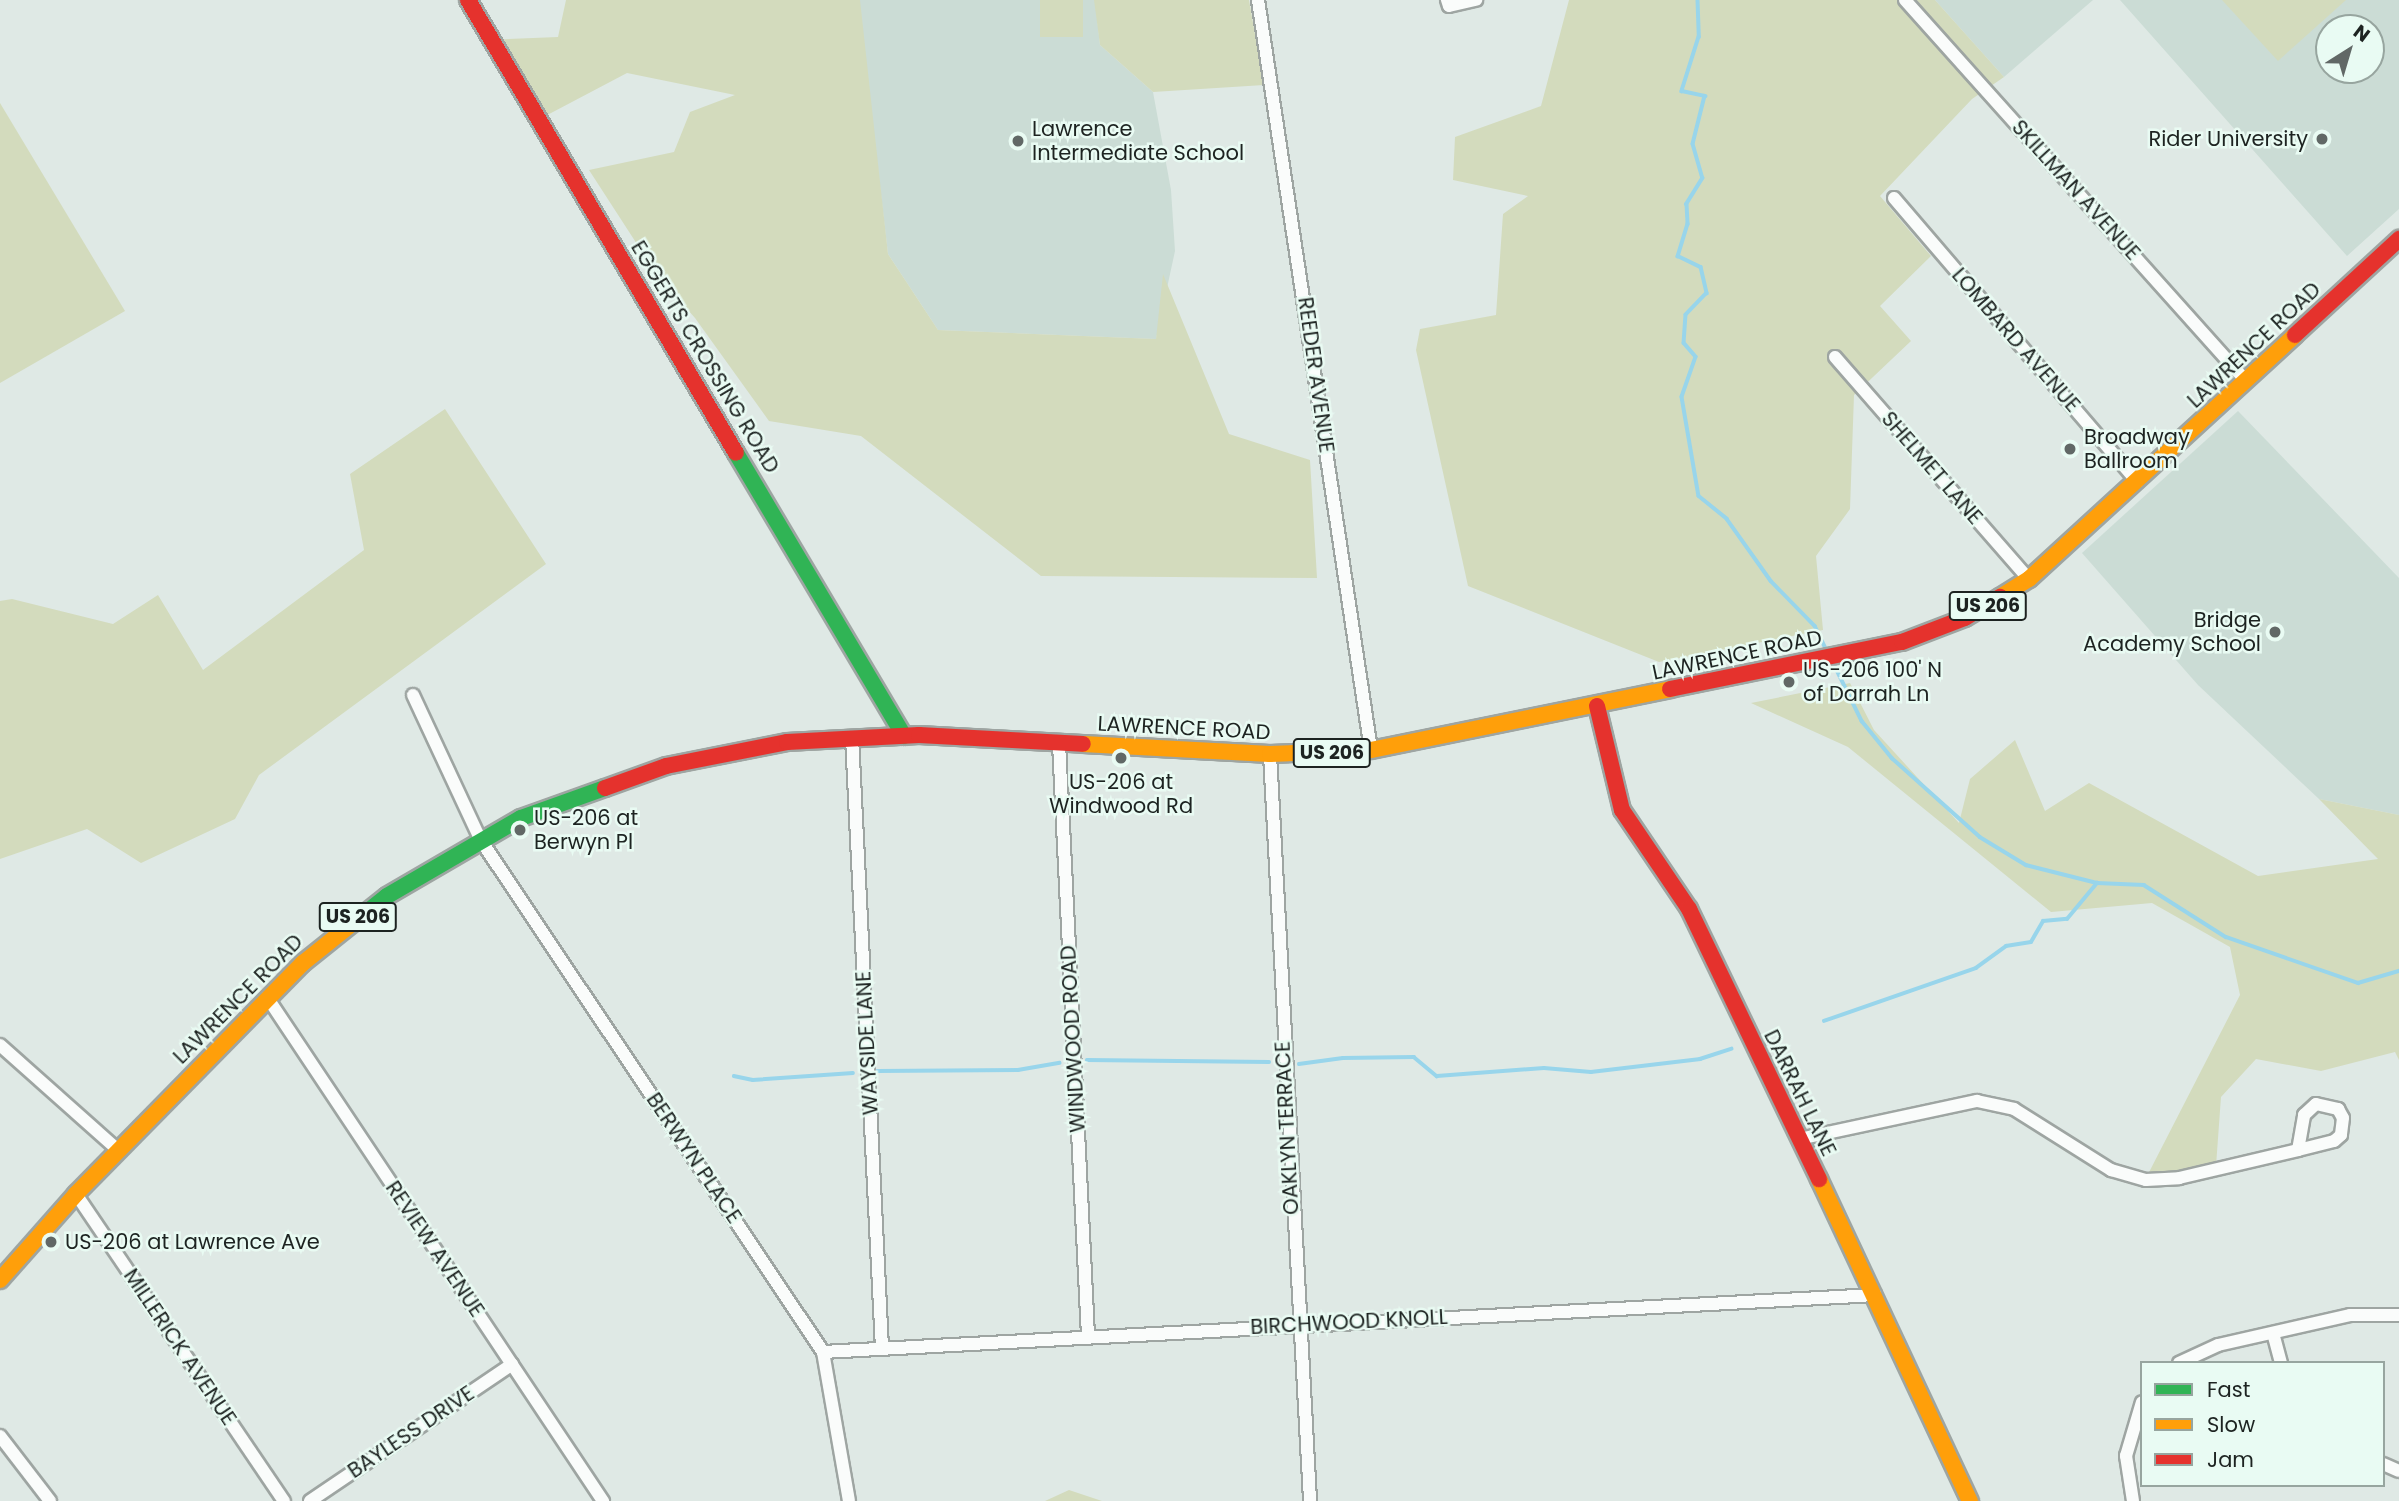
<!DOCTYPE html>
<html>
<head>
<meta charset="utf-8">
<style>
  body { margin:0 }
  #map { position:relative; width:2399px; height:1501px; overflow:hidden; background:#dfe9e5; font-family:Poppins,sans-serif }
  div>[style] { position:absolute }
  .built>* { inset:0; background:#cbdcd5 }
  .green>* { inset:0; background:#d3dbbd; transform-origin:0 0 }
  .stream>* { height:3.5px; margin:-1.75px; padding:0 1.75px; transform-origin:1.75px; border-radius:1.75px; background:#98d5eb }
  .roads { filter:drop-shadow(2px 0 #9ea5a2) drop-shadow(-2px 0 #9ea5a2) drop-shadow(0 2px #9ea5a2) drop-shadow(0 -2px #9ea5a2) }
  .street>* { height:12px; margin:-6px; padding:0 6px; transform-origin:6px; border-radius:6px; background:#fafcfb }
  .fast>* { height:16px; margin:-8px; padding:0 8px; transform-origin:8px; border-radius:8px; background:#30b455 }
  .slow>* { height:16px; margin:-8px; padding:0 8px; transform-origin:8px; border-radius:8px; background:#ff9f0a }
  .jam>* { height:16px; margin:-8px; padding:0 8px; transform-origin:8px; border-radius:8px; background:#e5322d }
  .dots>* { width:19px; height:19px; translate:-50% -50%; box-sizing:border-box; border:4px solid #e9fbf3; border-radius:50% }
  span { translate:-50% -50%; white-space:nowrap; text-align:center; line-height:1.15; -webkit-text-stroke:5px #e9fbf3; paint-order:stroke }
  .shield-label span { padding:2px 5px; background:#e9fbf3; border:2px solid; border-radius:5px; -webkit-text-stroke-width:0 }
  .shield-label { font-size:19px; color:#1d2321; font-weight:700 }
  .poi-label { font-size:21px; color:#1d2321 }
  .left { translate:0 -50%; text-align:left }
  .right { translate:-100% -50%; text-align:right }
  .street-label { font-size:21px; color:#1d2321 }
  .legend { position:absolute; left:2140px; top:1361px; width:245px; height:126px; box-sizing:border-box; background:#e9fbf3; border:2px solid #97a59f; margin:0; padding:9px 12px; list-style:none; font-size:21px; color:#1d2321 }
  .legend li { display:flex; align-items:center; gap:14px; height:35px }
  .legend b { width:35px; border:2px solid #97a59f }
  .north { position:absolute; left:2315px; top:14px; width:70px; height:70px; box-sizing:border-box; background:#e9fbf3; border:2px solid #97a59f; border-radius:50%; rotate:37deg; font-size:19px; font-weight:700; line-height:28px; text-align:center; color:#1d2321 }
  .north::after { content:''; display:block; margin:auto; width:24px; height:32px; background:#616866; clip-path:polygon(50% 0,100% 100%,50% 72%,0 100%) }
</style>
</head>
<body>
<div id="map">
  <div class="built">
    <div style="clip-path:polygon(858px 0,1095px 0,1100px 45px,1153px 92px,1171px 190px,1175px 251px,1156px 339px,938px 330px,888px 254px)"></div>
    <div style="clip-path:polygon(1935px 0,2093px 0,2004px 77px)"></div>
    <div style="clip-path:polygon(evenodd,2120px 0,2399px 0,2399px 209px,2347px 256px,2120px 0,2329px 28px,2371px 28px,2371px 70px,2329px 70px,2329px 28px)"></div>
    <div style="clip-path:polygon(2238px 411px,2399px 578px,2399px 815px,2319px 799px,2198px 685px,2082px 553px)"></div>
  </div>
  <div class="green">
    <div style="clip-path:polygon(566px 0,860px 0,888px 254px,938px 330px,1156px 339px,1163px 274px,1229px 434px,1310px 460px,1317px 578px,1041px 576px,861px 436px,769px 421px,695px 318px,657px 275px,589px 170px,674px 152px,690px 112px,735px 95px,627px 73px,534px 122px,485px 40px,558px 37px)"></div>
    <div style="left:1040px;top:0;width:43px;height:37px"></div>
    <div style="clip-path:polygon(1094px 0,1249px 0,1264px 85px,1153px 92px,1100px 45px)"></div>
    <div style="clip-path:polygon(1569px 0,1935px 0,2004px 77px,1972px 99px,1880px 196px,1931px 256px,1880px 306px,1911px 341px,1854px 395px,1850px 509px,1816px 556px,1823px 630px,1659px 662px,1468px 586px,1416px 350px,1420px 329px,1496px 315px,1503px 214px,1528px 196px,1453px 180px,1455px 137px,1541px 106px)"></div>
    <div style="clip-path:polygon(2222px 0,2346px 0,2278px 61px)"></div>
    <div style="clip-path:polygon(0 103px,125px 311px,0 383px)"></div>
    <div style="clip-path:polygon(445px 409px,546px 564px,259px 775px,235px 819px,141px 863px,87px 829px,0 859px,0 601px,12px 599px,113px 624px,158px 595px,203px 670px,364px 550px,350px 474px)"></div>
    <div style="clip-path:polygon(1850px 683px,1874px 730px,1959px 823px,1970px 779px,2015px 740px,2045px 811px,2089px 783px,2258px 876px,2378px 859px,2319px 799px,2399px 815px,2399px 1060px,2395px 1052px,2321px 1071px,2256px 1059px,2221px 1097px,2216px 1166px,2144px 1182px,2240px 995px,2230px 947px,2152px 903px,2051px 912px,1848px 747px,1751px 703px)"></div>
    <div style="clip-path:polygon(1069px 1490px,1102px 1501px,1045px 1501px)"></div>
  </div>
  <div class="stream">
    <div style="left:1698px;top:0;width:37px;rotate:88deg"></div>
    <div style="left:1699px;top:37px;width:57px;rotate:107.5deg"></div>
    <div style="left:1682px;top:91px;width:24px;rotate:12deg"></div>
    <div style="left:1705px;top:96px;width:49px;rotate:104deg"></div>
    <div style="left:1693px;top:144px;width:35px;rotate:74deg"></div>
    <div style="left:1703px;top:178px;width:31px;rotate:122deg"></div>
    <div style="left:1687px;top:204px;width:20px;rotate:87deg"></div>
    <div style="left:1688px;top:224px;width:34px;rotate:107deg"></div>
    <div style="left:1678px;top:256px;width:25px;rotate:26deg"></div>
    <div style="left:1701px;top:267px;width:27px;rotate:77deg"></div>
    <div style="left:1707px;top:293px;width:30px;rotate:134deg"></div>
    <div style="left:1686px;top:315px;width:28px;rotate:94deg"></div>
    <div style="left:1684px;top:343px;width:18px;rotate:49deg"></div>
    <div style="left:1696px;top:357px;width:42px;rotate:109.3deg"></div>
    <div style="left:1682px;top:397px;width:100px;rotate:80.3deg"></div>
    <div style="left:1699px;top:496px;width:36px;rotate:39deg"></div>
    <div style="left:1727px;top:519px;width:76px;rotate:54.6deg"></div>
    <div style="left:1771px;top:581px;width:63px;rotate:45.6deg"></div>
    <div style="left:1815px;top:626px;width:25px;rotate:64deg"></div>
    <div style="left:1833px;top:662px;width:66px;rotate:63.8deg"></div>
    <div style="left:1862px;top:721px;width:48px;rotate:51deg"></div>
    <div style="left:1892px;top:758px;width:118px;rotate:41.9deg"></div>
    <div style="left:1980px;top:837px;width:54px;rotate:31.3deg"></div>
    <div style="left:2026px;top:865px;width:73px;rotate:14.2deg"></div>
    <div style="left:2097px;top:883px;width:47px;rotate:2.4deg"></div>
    <div style="left:2144px;top:885px;width:97px;rotate:32.4deg"></div>
    <div style="left:2226px;top:937px;width:140px;rotate:19.2deg"></div>
    <div style="left:2358px;top:983px;width:43px;rotate:-16.3deg"></div>
    <div style="left:1824px;top:1021px;width:161px;rotate:-19.2deg"></div>
    <div style="left:1976px;top:968px;width:37px;rotate:-36deg"></div>
    <div style="left:2006px;top:946px;width:25px;rotate:-9deg"></div>
    <div style="left:2031px;top:942px;width:24px;rotate:-60deg"></div>
    <div style="left:2043px;top:921px;width:24px;rotate:-5deg"></div>
    <div style="left:2067px;top:919px;width:47px;rotate:-50.2deg"></div>
    <div style="left:1087px;top:1060px;width:182px;rotate:0.6deg"></div>
    <div style="left:1299px;top:1064px;width:44px;rotate:-7.8deg"></div>
    <div style="left:1343px;top:1058px;width:71px;rotate:-0.8deg"></div>
    <div style="left:1414px;top:1057px;width:30px;rotate:40deg"></div>
    <div style="left:1437px;top:1076px;width:107px;rotate:-4.3deg"></div>
    <div style="left:1544px;top:1068px;width:47px;rotate:4.9deg"></div>
    <div style="left:1591px;top:1072px;width:110px;rotate:-6.8deg"></div>
    <div style="left:1700px;top:1059px;width:33px;rotate:-18deg"></div>
    <div style="left:877px;top:1071px;width:141px;rotate:-0.4deg"></div>
    <div style="left:1018px;top:1070px;width:42px;rotate:-9.7deg"></div>
    <div style="left:734px;top:1076px;width:19px;rotate:12deg"></div>
    <div style="left:753px;top:1080px;width:100px;rotate:-4deg"></div>
  </div>
  <div class="roads">
    <div class="street">
      <div style="left:1258px;top:0;width:758px;rotate:81.43deg"></div>
      <div style="left:1447px;top:0;width:6px;rotate:72deg"></div>
      <div style="left:1449px;top:6px;width:28px;rotate:-13deg"></div>
      <div style="left:1905px;top:0;width:511px;rotate:48.17deg"></div>
      <div style="left:1894px;top:198px;width:374px;rotate:49.4deg"></div>
      <div style="left:1835px;top:357px;width:295px;rotate:48.9deg"></div>
      <div style="left:413px;top:695px;width:159px;rotate:65deg"></div>
      <div style="left:480px;top:839px;width:617px;rotate:56.23deg"></div>
      <div style="left:823px;top:1352px;width:151px;rotate:80.1deg"></div>
      <div style="left:852px;top:737px;width:613px;rotate:87.19deg"></div>
      <div style="left:1059px;top:743px;width:594px;rotate:87.2deg"></div>
      <div style="left:1270px;top:754px;width:748px;rotate:86.93deg"></div>
      <div style="left:267px;top:997px;width:606px;rotate:56.31deg"></div>
      <div style="left:0;top:1045px;width:158px;rotate:41.7deg"></div>
      <div style="left:2316px;top:1104px;width:23px;rotate:13deg"></div>
      <div style="left:2338px;top:1109px;width:10px;rotate:61deg"></div>
      <div style="left:2343px;top:1118px;width:17px;rotate:97deg"></div>
      <div style="left:2341px;top:1135px;width:9px;rotate:139deg"></div>
      <div style="left:2334px;top:1141px;width:37px;rotate:166deg"></div>
      <div style="left:2298px;top:1150px;width:36px;rotate:-80deg"></div>
      <div style="left:2304px;top:1115px;width:16px;rotate:-43deg"></div>
      <div style="left:1799px;top:1139px;width:182px;rotate:-12.1deg"></div>
      <div style="left:1977px;top:1101px;width:38px;rotate:12deg"></div>
      <div style="left:2014px;top:1109px;width:115px;rotate:32.2deg"></div>
      <div style="left:2111px;top:1170px;width:36px;rotate:16deg"></div>
      <div style="left:2146px;top:1180px;width:33px;rotate:-3deg"></div>
      <div style="left:2179px;top:1178px;width:122px;rotate:-13.2deg"></div>
      <div style="left:76px;top:1194px;width:371px;rotate:55.9deg"></div>
      <div style="left:2273px;top:1333px;width:31px;rotate:75deg"></div>
      <div style="left:823px;top:1352px;width:1054px;rotate:-3.1deg"></div>
      <div style="left:2179px;top:1363px;width:43px;rotate:-24.8deg"></div>
      <div style="left:2218px;top:1345px;width:135px;rotate:-12.8deg"></div>
      <div style="left:2350px;top:1315px;width:49px"></div>
      <div style="left:0;top:1436px;width:82px;rotate:52.4deg"></div>
      <div style="left:2383px;top:1464px;width:17px;rotate:24deg"></div>
      <div style="left:310px;top:1501px;width:244px;rotate:-34.1deg"></div>
      <div style="left:2133px;top:1501px;width:46px;rotate:-98.8deg"></div>
      <div style="left:2126px;top:1456px;width:56px;rotate:-73.5deg"></div>
    </div>
    <div class="fast">
      <div style="left:736px;top:453px;width:329px;rotate:59.3deg"></div>
      <div style="left:353px;top:923px;width:43px;rotate:-38.5deg"></div>
      <div style="left:387px;top:896px;width:155px;rotate:-30.2deg"></div>
      <div style="left:521px;top:818px;width:89px;rotate:-19.7deg"></div>
    </div>
    <div class="slow">
      <div style="left:2000px;top:597px;width:34px;rotate:-32deg"></div>
      <div style="left:2029px;top:579px;width:361px;rotate:-42.5deg"></div>
      <div style="left:1083px;top:744px;width:187px;rotate:3.1deg"></div>
      <div style="left:1270px;top:754px;width:101px;rotate:-2.3deg"></div>
      <div style="left:1371px;top:750px;width:305px;rotate:-11.5deg"></div>
      <div style="left:1819px;top:1179px;width:356px;rotate:64.9deg"></div>
      <div style="left:0;top:1280px;width:115px;rotate:-48.5deg"></div>
      <div style="left:76px;top:1194px;width:324px;rotate:-45.5deg"></div>
      <div style="left:303px;top:963px;width:64px;rotate:-38.7deg"></div>
    </div>
    <div class="jam">
      <div style="left:468px;top:0;width:526px;rotate:59.39deg"></div>
      <div style="left:2295px;top:335px;width:142px;rotate:-42.7deg"></div>
      <div style="left:1670px;top:689px;width:237px;rotate:-11.5deg"></div>
      <div style="left:1902px;top:642px;width:67px;rotate:-20.9deg"></div>
      <div style="left:1965px;top:618px;width:41px;rotate:-31deg"></div>
      <div style="left:1597px;top:706px;width:107px;rotate:76.5deg"></div>
      <div style="left:1622px;top:810px;width:120px;rotate:55.9deg"></div>
      <div style="left:1689px;top:909px;width:300px;rotate:64.3deg"></div>
      <div style="left:605px;top:788px;width:65px;rotate:-19.8deg"></div>
      <div style="left:666px;top:766px;width:123px;rotate:-11.2deg"></div>
      <div style="left:787px;top:742px;width:132px;rotate:-3deg"></div>
      <div style="left:919px;top:735px;width:164px;rotate:3.1deg"></div>
    </div>
  </div>
  <div class="dots">
    <div style="left:2322px;top:139px;background:#616866"></div>
    <div style="left:1018px;top:141px;background:#616866"></div>
    <div style="left:2070px;top:449px;background:#616866"></div>
    <div style="left:2275px;top:632px;background:#616866"></div>
    <div style="left:1789px;top:682px;background:#616866"></div>
    <div style="left:1121px;top:758px;background:#616866"></div>
    <div style="left:520px;top:830px;background:#616866"></div>
    <div style="left:51px;top:1242px;background:#616866"></div>
  </div>
  <div class="shield-label">
    <span style="left:1988px;top:606px">US 206</span>
    <span style="left:1332px;top:753px">US 206</span>
    <span style="left:358px;top:917px">US 206</span>
  </div>
  <div class="poi-label">
    <span class="left" style="left:1032px;top:141px">Lawrence<br>Intermediate School</span>
    <span class="right" style="left:2308px;top:139px">Rider University</span>
    <span class="left" style="left:2084px;top:449px">Broadway<br>Ballroom</span>
    <span class="right" style="left:2261px;top:632px">Bridge<br>Academy School</span>
    <span class="left" style="left:1803px;top:682px">US-206 100' N<br>of Darrah Ln</span>
    <span style="left:1121px;top:794px">US-206 at<br>Windwood Rd</span>
    <span class="left" style="left:534px;top:830px">US-206 at<br>Berwyn Pl</span>
    <span class="left" style="left:65px;top:1242px">US-206 at Lawrence Ave</span>
  </div>
  <div class="street-label">
    <span style="left:2076px;top:190px;rotate:48deg">SKILLMAN AVENUE</span>
    <span style="left:2016px;top:340px;rotate:49deg">LOMBARD AVENUE</span>
    <span style="left:2254px;top:345px;rotate:-43deg">LAWRENCE ROAD</span>
    <span style="left:705px;top:357px;rotate:59deg">EGGERTS CROSSING ROAD</span>
    <span style="left:1316px;top:375px;rotate:82deg">REEDER AVENUE</span>
    <span style="left:1932px;top:468px;rotate:49deg">SHELMET LANE</span>
    <span style="left:1737px;top:655px;rotate:-12deg">LAWRENCE ROAD</span>
    <span style="left:1184px;top:728px;rotate:3deg">LAWRENCE ROAD</span>
    <span style="left:238px;top:999px;rotate:-45deg">LAWRENCE ROAD</span>
    <span style="left:1073px;top:1039px;rotate:-93deg">WINDWOOD ROAD</span>
    <span style="left:867px;top:1043px;rotate:-93deg">WAYSIDE LANE</span>
    <span style="left:1800px;top:1093px;rotate:64deg">DARRAH LANE</span>
    <span style="left:1287px;top:1128px;rotate:-93deg">OAKLYN TERRACE</span>
    <span style="left:694px;top:1158px;rotate:56deg">BERWYN PLACE</span>
    <span style="left:435px;top:1249px;rotate:56deg">REVIEW AVENUE</span>
    <span style="left:1349px;top:1322px;rotate:-3deg">BIRCHWOOD KNOLL</span>
    <span style="left:180px;top:1347px;rotate:56deg">MILLERICK AVENUE</span>
    <span style="left:411px;top:1432px;rotate:-34deg">BAYLESS DRIVE</span>
  </div>
  <ul class="legend">
  <li><b style="height:9px;background:#30b455"></b>Fast</li>
  <li><b style="height:9px;background:#ff9f0a"></b>Slow</li>
  <li><b style="height:9px;background:#e5322d"></b>Jam</li>
  </ul>
  <div class="north">N</div>
</div>
</body>
</html>
